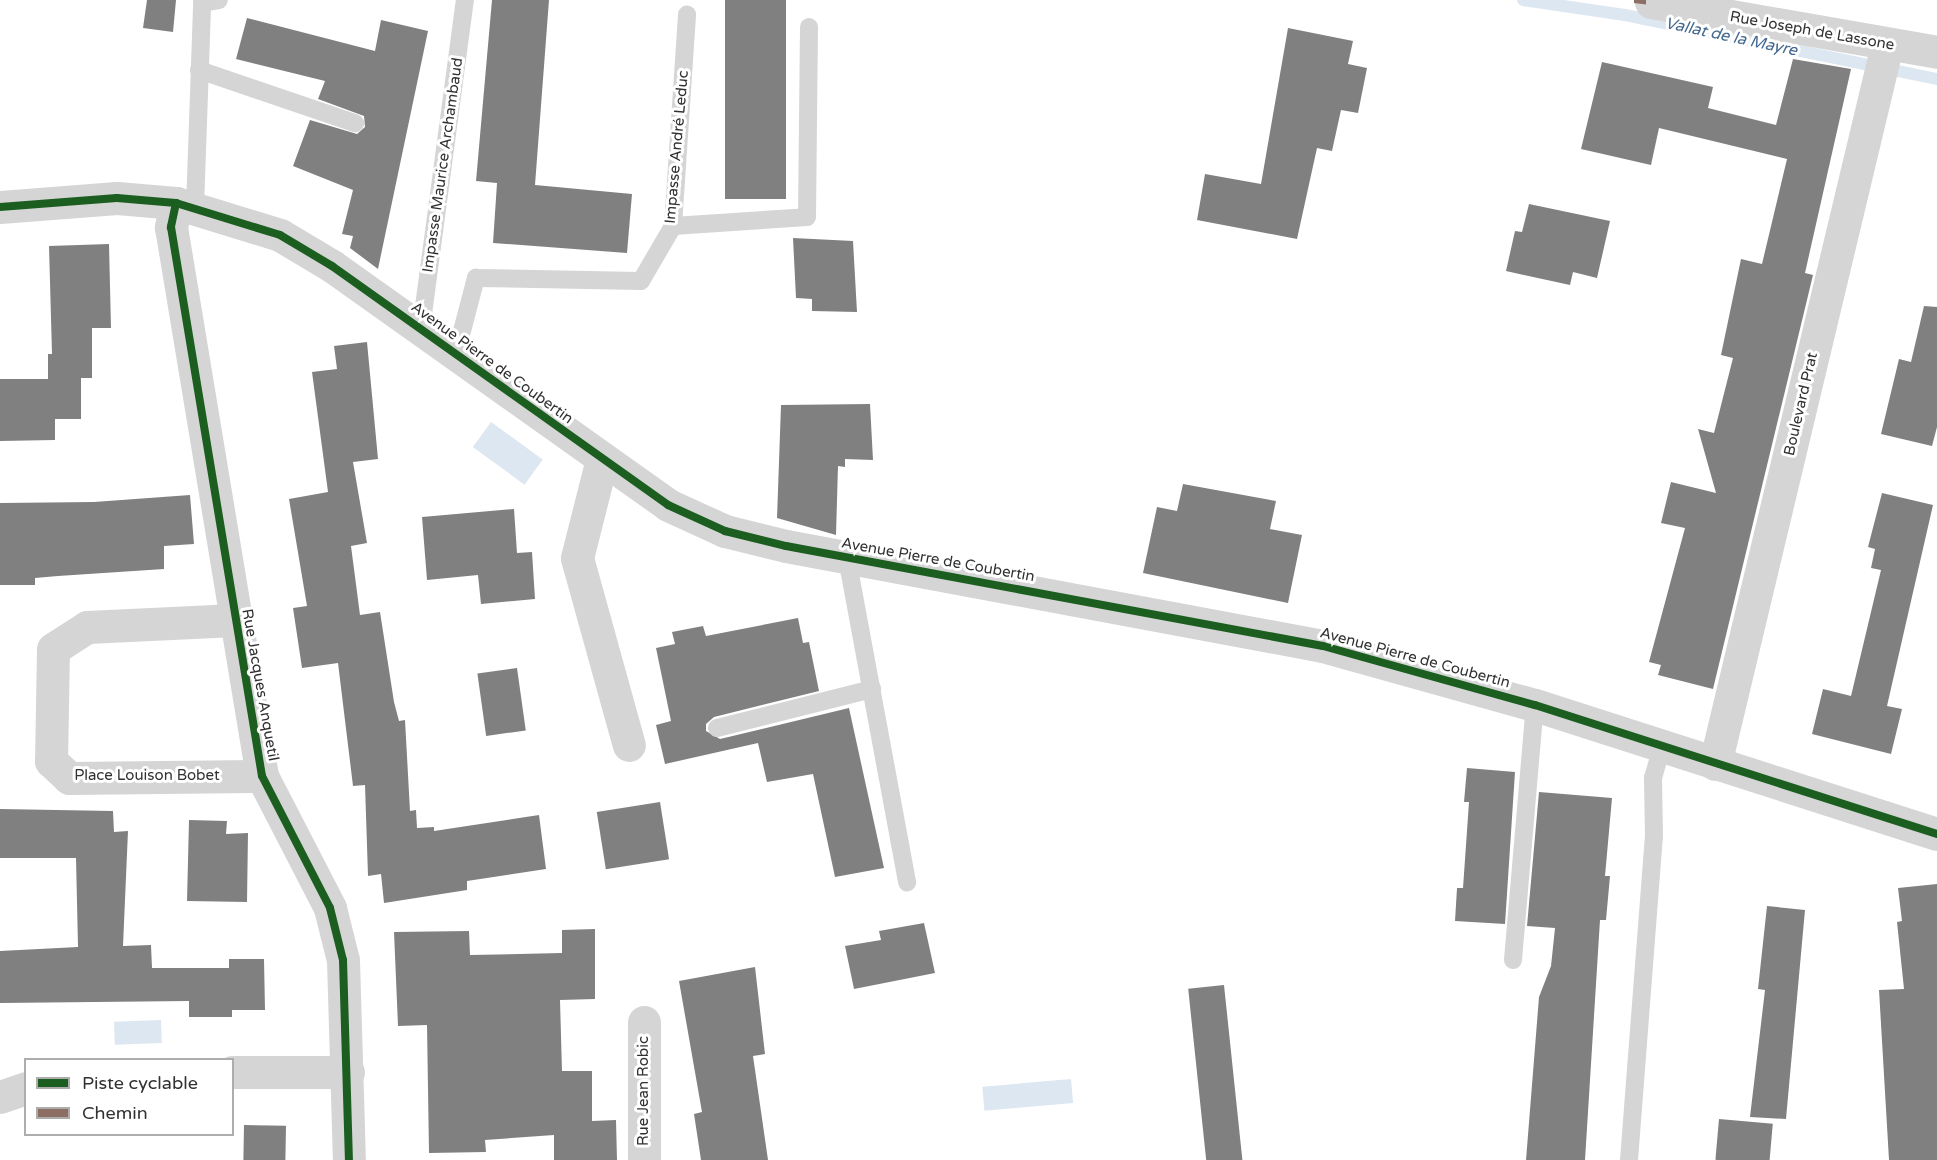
<!DOCTYPE html>
<html>
<head>
<meta charset="utf-8">
<style>
  body { margin:0 }
  #map { position:relative; width:1937px; height:1160px; overflow:hidden; background:#fff; font-family:"Varela Round",sans-serif }
  div>[style] { position:absolute }
  .water>* { inset:0; background:#dde7f1; transform-origin:0 0 }
  .stream>* { height:12px; margin:-6px; padding:0 6px; transform-origin:6px; border-radius:6px; background:#dde7f1 }
  .building>* { inset:0; background:#808080; transform-origin:0 0 }
  .service>* { height:18px; margin:-9px; padding:0 9px; transform-origin:9px; border-radius:9px; background:#d5d5d5 }
  .minor>* { height:33px; margin:-16.5px; padding:0 16.5px; transform-origin:16.5px; border-radius:16.5px; background:#d5d5d5 }
  .quiet>* { height:6px; margin-top:-3px; transform-origin:0; background:repeating-linear-gradient(90deg,#8d6e63 0 12px,transparent 0 18px) }
  .cycleway>* { height:8px; margin:-4px; padding:0 4px; transform-origin:4px; border-radius:4px; background:#1b5e20 }
  span { translate:-50% -50%; white-space:nowrap; text-align:center; line-height:1.15; -webkit-text-stroke:6px #fff; paint-order:stroke }
  .street-label { font-size:15px; color:#313131 }
  .water-label { font-size:16px; color:#44698f; font-style:italic }
  .legend { position:absolute; left:24px; top:1058px; width:210px; height:78px; box-sizing:border-box; background:#fff; border:2px solid #adadad; margin:0; padding:8px 10px; list-style:none; font-size:18px; color:#313131 }
  .legend li { display:flex; align-items:center; gap:12px; height:30px }
  .legend b { width:30px; border:2px solid #adadad }
</style>
</head>
<body>
<div id="map">
  <div class="water">
    <div style="left:491px;top:422px;width:64px;height:31px;rotate:36deg"></div>
    <div style="left:161px;top:1020px;width:23px;height:47px;rotate:88deg"></div>
    <div style="left:1071px;top:1079px;width:24px;height:89px;rotate:85deg"></div>
  </div>
  <div class="stream">
    <div style="left:1523px;top:0;width:103px;rotate:8.4deg"></div>
    <div style="left:1625px;top:15px;width:318px;rotate:11.6deg"></div>
  </div>
  <div class="building">
    <div style="clip-path:polygon(147px 0,176px 0,173px 32px,143px 28px)"></div>
    <div style="clip-path:polygon(492px 0,549px 0,535px 185px,632px 194px,627px 253px,493px 243px,497px 183px,476px 181px)"></div>
    <div style="left:725px;top:0;width:61px;height:199px"></div>
    <div style="clip-path:polygon(247px 18px,375px 51px,381px 20px,428px 31px,378px 269px,350px 248px,353px 236px,342px 234px,353px 190px,293px 166px,310px 120px,357px 134px,365px 127px,364px 116px,318px 99px,325px 81px,236px 59px)"></div>
    <div style="clip-path:polygon(1288px 28px,1353px 41px,1348px 64px,1367px 68px,1358px 113px,1341px 110px,1332px 151px,1317px 148px,1297px 239px,1197px 220px,1205px 174px,1261px 184px)"></div>
    <div style="clip-path:polygon(1793px 59px,1851px 69px,1805px 273px,1813px 275px,1713px 689px,1658px 675px,1661px 665px,1649px 662px,1685px 528px,1661px 523px,1671px 482px,1716px 493px,1698px 429px,1714px 433px,1733px 358px,1721px 355px,1741px 259px,1762px 264px,1787px 159px,1659px 128px,1651px 165px,1581px 149px,1602px 62px,1713px 87px,1708px 108px,1776px 125px)"></div>
    <div style="clip-path:polygon(1529px 204px,1610px 221px,1597px 278px,1573px 272px,1570px 285px,1506px 271px,1515px 231px,1522px 232px)"></div>
    <div style="clip-path:polygon(793px 238px,853px 241px,857px 312px,812px 311px,812px 299px,796px 298px)"></div>
    <div style="clip-path:polygon(109px 244px,111px 328px,92px 328px,92px 378px,81px 378px,81px 419px,55px 419px,55px 440px,0 441px,0 379px,48px 379px,48px 354px,52px 354px,49px 246px)"></div>
    <div style="clip-path:polygon(1924px 306px,1937px 307px,1937px 427px,1932px 446px,1881px 434px,1899px 359px,1911px 362px)"></div>
    <div style="clip-path:polygon(367px 342px,378px 459px,353px 462px,367px 543px,351px 546px,360px 615px,380px 612px,394px 702px,399px 721px,405px 720px,410px 811px,416px 810px,417px 828px,434px 827px,434px 831px,539px 815px,546px 869px,467px 881px,467px 890px,384px 903px,381px 874px,368px 876px,365px 785px,353px 786px,338px 663px,302px 668px,293px 608px,307px 606px,289px 499px,328px 492px,312px 372px,337px 369px,334px 346px)"></div>
    <div style="clip-path:polygon(870px 404px,873px 460px,845px 459px,845px 467px,838px 466px,836px 535px,777px 518px,781px 405px)"></div>
    <div style="clip-path:polygon(1183px 484px,1276px 501px,1270px 529px,1302px 535px,1288px 603px,1143px 573px,1157px 507px,1177px 511px)"></div>
    <div style="clip-path:polygon(1882px 493px,1933px 505px,1887px 706px,1902px 709px,1891px 754px,1812px 734px,1823px 689px,1851px 696px,1881px 570px,1871px 568px,1875px 549px,1868px 547px)"></div>
    <div style="clip-path:polygon(190px 495px,194px 544px,164px 546px,164px 569px,58px 576px,35px 578px,35px 585px,0 585px,0 503px,94px 502px)"></div>
    <div style="clip-path:polygon(514px 509px,517px 553px,532px 552px,535px 599px,481px 604px,478px 575px,427px 580px,422px 517px)"></div>
    <div style="clip-path:polygon(798px 618px,803px 643px,809px 642px,819px 691px,714px 717px,706px 724px,706px 731px,720px 739px,849px 708px,884px 868px,835px 877px,813px 774px,767px 782px,758px 743px,665px 764px,656px 725px,671px 721px,656px 648px,675px 644px,672px 632px,703px 626px,706px 636px)"></div>
    <div style="left:517px;top:668px;width:63px;height:40px;rotate:82deg"></div>
    <div style="clip-path:polygon(1467px 768px,1515px 772px,1505px 924px,1455px 921px,1457px 888px,1463px 888px,1469px 802px,1464px 802px)"></div>
    <div style="clip-path:polygon(1539px 792px,1612px 798px,1605px 876px,1610px 876px,1606px 920px,1600px 920px,1585px 1160px,1526px 1160px,1539px 997px,1551px 966px,1555px 928px,1527px 926px)"></div>
    <div style="left:660px;top:802px;width:58px;height:64px;rotate:81deg"></div>
    <div style="clip-path:polygon(0 809px,113px 811px,114px 832px,128px 831px,123px 946px,151px 945px,152px 968px,229px 968px,229px 959px,264px 959px,265px 1010px,232px 1010px,232px 1017px,189px 1017px,189px 1001px,0 1003px,0 951px,78px 947px,76px 858px,0 858px)"></div>
    <div style="clip-path:polygon(189px 820px,227px 821px,226px 834px,248px 833px,247px 902px,187px 901px)"></div>
    <div style="clip-path:polygon(1937px 884px,1937px 1160px,1889px 1160px,1879px 990px,1904px 989px,1897px 922px,1902px 921px,1898px 888px)"></div>
    <div style="clip-path:polygon(1767px 906px,1805px 910px,1786px 1119px,1750px 1117px,1765px 990px,1758px 989px)"></div>
    <div style="clip-path:polygon(924px 923px,935px 973px,854px 989px,845px 946px,881px 940px,879px 931px)"></div>
    <div style="clip-path:polygon(595px 929px,595px 999px,560px 1000px,562px 1071px,592px 1071px,592px 1121px,616px 1120px,617px 1160px,554px 1160px,554px 1135px,485px 1140px,486px 1152px,429px 1153px,427px 1025px,398px 1026px,394px 932px,469px 931px,470px 955px,562px 953px,562px 930px)"></div>
    <div style="clip-path:polygon(755px 967px,765px 1054px,753px 1056px,768px 1160px,701px 1160px,694px 1114px,702px 1112px,679px 981px)"></div>
    <div style="left:1224px;top:985px;width:176px;height:36px;rotate:84deg"></div>
    <div style="left:1719px;top:1119px;width:54px;height:41px;rotate:5deg"></div>
    <div style="left:244px;top:1125px;width:42px;height:35px;rotate:1deg"></div>
  </div>
  <div class="service">
    <div style="left:199px;top:70px;width:165px;rotate:18.8deg"></div>
    <div style="left:195px;top:208px;width:205px;rotate:-88deg"></div>
    <div style="left:202px;top:3px;width:17px;rotate:-10deg"></div>
    <div style="left:673px;top:226px;width:134px;rotate:-3.8deg"></div>
    <div style="left:807px;top:217px;width:190px;rotate:-89.4deg"></div>
    <div style="left:421px;top:329px;width:332px;rotate:-82.4deg"></div>
    <div style="left:456px;top:354px;width:79px;rotate:-75.3deg"></div>
    <div style="left:476px;top:278px;width:165px;rotate:1deg"></div>
    <div style="left:641px;top:281px;width:64px;rotate:-59.8deg"></div>
    <div style="left:673px;top:226px;width:212px;rotate:-86.2deg"></div>
    <div style="left:847px;top:558px;width:330px;rotate:79.5deg"></div>
    <div style="left:717px;top:728px;width:160px;rotate:-14.1deg"></div>
    <div style="left:1513px;top:960px;width:256px;rotate:-85.1deg"></div>
    <div style="left:1629px;top:1160px;width:324px;rotate:-85.6deg"></div>
    <div style="left:1654px;top:837px;width:59px;rotate:-91deg"></div>
    <div style="left:1653px;top:778px;width:32px;rotate:-74deg"></div>
  </div>
  <div class="minor">
    <div style="left:1651px;top:2px;width:290px;rotate:9.9deg"></div>
    <div style="left:176px;top:203px;width:25px;rotate:102deg"></div>
    <div style="left:171px;top:227px;width:556px;rotate:80.59deg"></div>
    <div style="left:262px;top:776px;width:148px;rotate:62.7deg"></div>
    <div style="left:330px;top:908px;width:54px;rotate:76deg"></div>
    <div style="left:343px;top:960px;width:200px;rotate:88.3deg"></div>
    <div style="left:0;top:207px;width:117px;rotate:-4.4deg"></div>
    <div style="left:117px;top:198px;width:59px;rotate:4.8deg"></div>
    <div style="left:176px;top:203px;width:109px;rotate:17.1deg"></div>
    <div style="left:280px;top:235px;width:61px;rotate:30.8deg"></div>
    <div style="left:332px;top:266px;width:412px;rotate:35.4deg"></div>
    <div style="left:668px;top:505px;width:63px;rotate:24.5deg"></div>
    <div style="left:725px;top:531px;width:63px;rotate:13.8deg"></div>
    <div style="left:786px;top:546px;width:546px;rotate:10.55deg"></div>
    <div style="left:1323px;top:646px;width:220px;rotate:15.6deg"></div>
    <div style="left:1535px;top:705px;width:422px;rotate:17.8deg"></div>
    <div style="left:602px;top:459px;width:102px;rotate:104.2deg"></div>
    <div style="left:577px;top:558px;width:194px;rotate:74.5deg"></div>
    <div style="left:235px;top:620px;width:148px;rotate:177.3deg"></div>
    <div style="left:87px;top:627px;width:40px;rotate:147.1deg"></div>
    <div style="left:53px;top:649px;width:112px;rotate:91deg"></div>
    <div style="left:51px;top:761px;width:25px;rotate:43deg"></div>
    <div style="left:69px;top:778px;width:193px;rotate:-0.6deg"></div>
    <div style="left:1715px;top:764px;width:739px;rotate:-76.55deg"></div>
    <div style="left:644px;top:1022px;width:138px;rotate:90deg"></div>
    <div style="left:232px;top:1072px;width:116px"></div>
    <div style="left:0;top:1097px;width:28px;rotate:-19deg"></div>
  </div>
  <div class="quiet">
    <div style="left:1634px;top:0;width:17px;rotate:7deg"></div>
  </div>
  <div class="cycleway">
    <div style="left:176px;top:203px;width:25px;rotate:102deg"></div>
    <div style="left:171px;top:227px;width:556px;rotate:80.59deg"></div>
    <div style="left:262px;top:776px;width:148px;rotate:62.7deg"></div>
    <div style="left:330px;top:908px;width:54px;rotate:76deg"></div>
    <div style="left:343px;top:960px;width:200px;rotate:88.3deg"></div>
    <div style="left:0;top:207px;width:117px;rotate:-4.4deg"></div>
    <div style="left:117px;top:198px;width:59px;rotate:4.8deg"></div>
    <div style="left:176px;top:203px;width:109px;rotate:17.1deg"></div>
    <div style="left:280px;top:235px;width:61px;rotate:30.8deg"></div>
    <div style="left:332px;top:266px;width:412px;rotate:35.4deg"></div>
    <div style="left:668px;top:505px;width:63px;rotate:24.5deg"></div>
    <div style="left:725px;top:531px;width:63px;rotate:13.8deg"></div>
    <div style="left:786px;top:546px;width:546px;rotate:10.55deg"></div>
    <div style="left:1323px;top:646px;width:220px;rotate:15.6deg"></div>
    <div style="left:1535px;top:705px;width:422px;rotate:17.8deg"></div>
  </div>
  <div class="street-label">
    <span style="left:1812px;top:31px;rotate:10deg">Rue Joseph de Lassone</span>
    <span style="left:677px;top:147px;rotate:-85deg">Impasse André Leduc</span>
    <span style="left:443px;top:165px;rotate:-82deg">Impasse Maurice Archambaud</span>
    <span style="left:492px;top:363px;rotate:36deg">Avenue Pierre de Coubertin</span>
    <span style="left:1801px;top:404px;rotate:-77deg">Boulevard Prat</span>
    <span style="left:938px;top:560px;rotate:10deg">Avenue Pierre de Coubertin</span>
    <span style="left:1415px;top:658px;rotate:15deg">Avenue Pierre de Coubertin</span>
    <span style="left:260px;top:685px;rotate:80deg">Rue Jacques Anquetil</span>
    <span style="left:147px;top:776px">Place Louison Bobet</span>
    <span style="left:644px;top:1091px;rotate:-90deg">Rue Jean Robic</span>
  </div>
  <div class="water-label">
    <span style="left:1731px;top:37px;rotate:12deg">Vallat de la Mayre</span>
  </div>
  <ul class="legend">
  <li><b style="height:8px;background:#1b5e20"></b>Piste cyclable</li>
  <li><b style="height:8px;background:#8d6e63"></b>Chemin</li>
  </ul>
</div>
</body>
</html>
